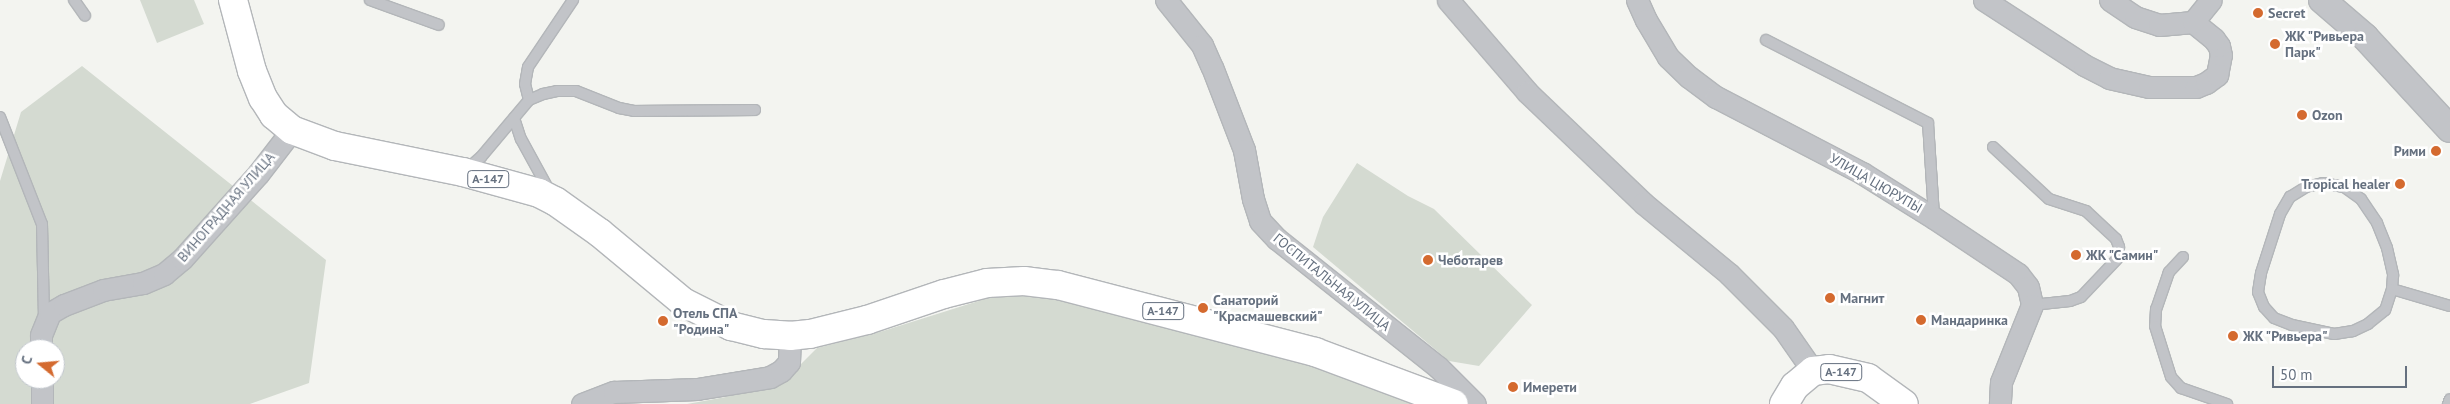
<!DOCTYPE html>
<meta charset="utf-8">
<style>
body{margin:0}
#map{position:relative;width:2450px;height:404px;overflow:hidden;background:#f3f4f0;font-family:"PT Sans",sans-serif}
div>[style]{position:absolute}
.green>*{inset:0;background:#d4dad1}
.roads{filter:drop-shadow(1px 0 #b3b6b9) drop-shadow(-1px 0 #b3b6b9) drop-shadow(0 1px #b3b6b9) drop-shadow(0 -1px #b3b6b9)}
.service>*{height:10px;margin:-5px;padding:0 5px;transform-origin:5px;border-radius:5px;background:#c2c4c8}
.minor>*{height:21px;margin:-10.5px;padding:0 10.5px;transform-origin:10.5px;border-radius:10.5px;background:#c2c4c8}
.tertiary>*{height:26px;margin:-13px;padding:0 13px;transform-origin:13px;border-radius:13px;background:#c2c4c8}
.primary>*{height:28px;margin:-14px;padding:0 14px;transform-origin:14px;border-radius:14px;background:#fff}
.dots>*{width:14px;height:14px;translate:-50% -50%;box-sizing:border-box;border:2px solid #fff;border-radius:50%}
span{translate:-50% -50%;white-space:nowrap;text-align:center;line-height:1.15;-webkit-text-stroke:5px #fff;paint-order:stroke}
.shield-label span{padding:1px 4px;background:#fff;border:1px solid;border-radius:4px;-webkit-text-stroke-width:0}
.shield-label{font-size:12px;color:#65707f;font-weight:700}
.poi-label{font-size:14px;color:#65707f;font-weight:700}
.left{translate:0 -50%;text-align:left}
.right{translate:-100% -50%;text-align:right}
.street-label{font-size:14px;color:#65707f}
.north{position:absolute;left:15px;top:339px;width:50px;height:50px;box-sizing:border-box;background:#fff;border:1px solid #c1c6cc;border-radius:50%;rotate:287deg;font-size:14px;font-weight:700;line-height:20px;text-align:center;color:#65707f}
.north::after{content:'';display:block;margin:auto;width:18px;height:22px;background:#d46a2f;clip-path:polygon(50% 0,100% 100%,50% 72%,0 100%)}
.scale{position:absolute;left:2272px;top:366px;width:135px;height:22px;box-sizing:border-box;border:2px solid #65707f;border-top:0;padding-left:6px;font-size:15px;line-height:18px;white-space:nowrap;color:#65707f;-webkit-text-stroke:4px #fff;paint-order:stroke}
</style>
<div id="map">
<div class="green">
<i style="clip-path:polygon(140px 0,194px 0,204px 24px,157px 43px)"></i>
<i style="clip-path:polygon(evenodd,82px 66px,326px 260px,309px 383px,250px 404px,0 404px,0 181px,21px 112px,82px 66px,25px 349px,55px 349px,55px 379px,25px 379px,25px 349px)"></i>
<i style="clip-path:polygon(1357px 163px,1408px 196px,1434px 209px,1532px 305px,1479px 366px,1449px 361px,1313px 247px,1323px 217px)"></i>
<i style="clip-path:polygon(1022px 296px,1055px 299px,1311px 366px,1415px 404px,687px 404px,726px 397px,794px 371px,817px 348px,883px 331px,988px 298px)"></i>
</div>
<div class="roads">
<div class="service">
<i style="left:74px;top:0;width:19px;rotate:55deg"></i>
<i style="left:370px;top:0;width:73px;rotate:19.9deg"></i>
<i style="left:1766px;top:40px;width:182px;rotate:27.1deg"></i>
<i style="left:1928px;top:123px;width:94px;rotate:86.3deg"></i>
<i style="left:529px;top:100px;width:16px;rotate:-104deg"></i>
<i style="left:525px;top:84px;width:17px;rotate:-80deg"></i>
<i style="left:528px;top:67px;width:81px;rotate:-56.1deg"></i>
<i style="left:0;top:117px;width:115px;rotate:68.6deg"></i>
<i style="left:42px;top:224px;width:94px;rotate:88.8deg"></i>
<i style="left:514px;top:118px;width:22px;rotate:72deg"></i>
<i style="left:521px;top:139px;width:60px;rotate:61.3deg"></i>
<i style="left:1993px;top:147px;width:76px;rotate:42.9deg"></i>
<i style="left:2049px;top:199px;width:39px;rotate:18deg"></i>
<i style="left:2086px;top:211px;width:41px;rotate:43deg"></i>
<i style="left:2116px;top:239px;width:9px;rotate:69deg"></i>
<i style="left:2119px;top:247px;width:10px;rotate:90deg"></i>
<i style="left:2119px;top:257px;width:55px;rotate:133.5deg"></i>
<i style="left:2081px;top:297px;width:12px;rotate:160deg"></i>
<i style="left:2070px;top:301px;width:38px;rotate:174deg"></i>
<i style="left:466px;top:170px;width:20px;rotate:-41deg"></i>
<i style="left:481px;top:157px;width:75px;rotate:-49.9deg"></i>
<i style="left:529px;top:100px;width:15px;rotate:-23deg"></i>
<i style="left:543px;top:94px;width:14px;rotate:-12deg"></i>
<i style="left:557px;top:91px;width:19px"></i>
<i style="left:576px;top:91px;width:46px;rotate:21.6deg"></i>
<i style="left:619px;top:108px;width:15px;rotate:11deg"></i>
<i style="left:634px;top:111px;width:121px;rotate:-0.5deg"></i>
<i style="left:2323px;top:183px;width:21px;rotate:11deg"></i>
<i style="left:2344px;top:187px;width:21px;rotate:35deg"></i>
<i style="left:2361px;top:199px;width:29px;rotate:56deg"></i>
<i style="left:2377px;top:223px;width:27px;rotate:68deg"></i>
<i style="left:2387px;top:248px;width:28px;rotate:77deg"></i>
<i style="left:2393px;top:275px;width:14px;rotate:94deg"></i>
<i style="left:2392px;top:289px;width:22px;rotate:108deg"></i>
<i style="left:2385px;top:310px;width:22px;rotate:141deg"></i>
<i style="left:2368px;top:324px;width:17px;rotate:155deg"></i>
<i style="left:2353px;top:331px;width:19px;rotate:171deg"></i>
<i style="left:2334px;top:334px;width:43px;rotate:-167.9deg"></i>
<i style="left:2292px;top:325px;width:19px;rotate:-159deg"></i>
<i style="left:2274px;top:318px;width:15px;rotate:-132deg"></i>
<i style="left:2264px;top:307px;width:16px;rotate:-112deg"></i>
<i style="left:2258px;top:292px;width:19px;rotate:-81deg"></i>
<i style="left:2261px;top:273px;width:62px;rotate:-72.1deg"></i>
<i style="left:2280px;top:214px;width:20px;rotate:-60deg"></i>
<i style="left:2290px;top:197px;width:19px;rotate:-32deg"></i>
<i style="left:2306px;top:187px;width:17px;rotate:-13deg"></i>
<i style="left:2183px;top:257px;width:21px;rotate:133deg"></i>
<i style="left:2169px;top:272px;width:39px;rotate:109deg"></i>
<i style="left:2156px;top:309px;width:17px;rotate:93deg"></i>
<i style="left:2155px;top:326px;width:53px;rotate:72.6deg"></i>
<i style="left:2171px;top:377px;width:15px;rotate:48deg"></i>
<i style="left:2181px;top:388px;width:49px;rotate:19.2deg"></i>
<i style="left:2392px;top:289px;width:60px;rotate:16.3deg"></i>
<i style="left:2448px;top:404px;width:5px;rotate:-68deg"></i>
</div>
<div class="minor">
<i style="left:1166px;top:0;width:58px;rotate:51.3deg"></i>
<i style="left:1202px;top:45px;width:24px;rotate:66deg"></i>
<i style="left:1212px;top:67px;width:89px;rotate:68.9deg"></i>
<i style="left:1244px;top:150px;width:50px;rotate:79.6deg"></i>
<i style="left:1253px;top:199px;width:23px;rotate:72deg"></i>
<i style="left:1260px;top:221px;width:25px;rotate:47deg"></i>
<i style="left:1277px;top:239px;width:206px;rotate:38.5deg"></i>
<i style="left:1438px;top:367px;width:52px;rotate:45deg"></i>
<i style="left:1448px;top:0;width:121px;rotate:49.3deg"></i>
<i style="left:1527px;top:92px;width:161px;rotate:43.7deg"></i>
<i style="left:1643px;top:203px;width:112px;rotate:39.5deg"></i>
<i style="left:1729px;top:274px;width:76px;rotate:45deg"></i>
<i style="left:1783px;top:328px;width:52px;rotate:55.1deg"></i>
<i style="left:1637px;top:0;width:22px;rotate:66deg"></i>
<i style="left:1646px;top:20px;width:43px;rotate:59.3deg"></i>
<i style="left:1668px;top:57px;width:29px;rotate:44deg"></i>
<i style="left:1689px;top:77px;width:34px;rotate:37deg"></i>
<i style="left:1716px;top:97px;width:165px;rotate:27.5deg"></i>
<i style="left:1862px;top:173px;width:85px;rotate:32deg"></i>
<i style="left:1934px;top:218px;width:101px;rotate:33.7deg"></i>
<i style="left:2018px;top:274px;width:16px;rotate:52deg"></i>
<i style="left:2028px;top:287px;width:18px;rotate:77deg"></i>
<i style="left:2032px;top:305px;width:83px;rotate:111.9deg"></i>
<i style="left:2001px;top:382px;width:22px;rotate:93deg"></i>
<i style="left:1984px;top:0;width:119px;rotate:33deg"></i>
<i style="left:2084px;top:65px;width:28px;rotate:27deg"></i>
<i style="left:2109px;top:78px;width:41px;rotate:12.7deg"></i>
<i style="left:2149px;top:87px;width:47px"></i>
<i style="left:2196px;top:87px;width:11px;rotate:-22deg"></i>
<i style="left:2206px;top:83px;width:14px;rotate:-36deg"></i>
<i style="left:2217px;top:75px;width:20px;rotate:-79deg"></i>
<i style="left:2221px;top:55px;width:9px;rotate:-103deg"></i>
<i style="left:2219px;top:46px;width:9px;rotate:-126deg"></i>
<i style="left:2214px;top:39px;width:27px;rotate:-141deg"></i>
<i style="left:2110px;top:0;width:30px;rotate:34deg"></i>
<i style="left:2135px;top:17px;width:25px;rotate:18deg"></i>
<i style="left:2159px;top:25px;width:34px;rotate:-5deg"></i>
<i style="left:2193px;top:22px;width:28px;rotate:-51deg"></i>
<i style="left:41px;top:349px;width:14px;rotate:-90deg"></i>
<i style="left:41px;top:335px;width:24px;rotate:-68deg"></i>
<i style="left:50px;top:313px;width:16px;rotate:-30deg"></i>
<i style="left:64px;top:305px;width:42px;rotate:-21deg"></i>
<i style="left:103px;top:290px;width:41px;rotate:-9.9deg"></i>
<i style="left:143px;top:283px;width:23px;rotate:-23deg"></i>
<i style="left:164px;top:274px;width:23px;rotate:-40deg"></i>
<i style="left:182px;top:259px;width:114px;rotate:-48.2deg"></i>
<i style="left:258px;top:174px;width:56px;rotate:-52.3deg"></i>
<i style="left:42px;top:404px;width:25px;rotate:-90deg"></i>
<i style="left:582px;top:404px;width:34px;rotate:-21deg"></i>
<i style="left:614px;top:392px;width:83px;rotate:-2.1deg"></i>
<i style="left:697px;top:389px;width:74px;rotate:-9.3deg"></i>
<i style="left:770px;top:377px;width:13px;rotate:-29deg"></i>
<i style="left:781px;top:371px;width:12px;rotate:-48deg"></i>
<i style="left:789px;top:362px;width:26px;rotate:-88deg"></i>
</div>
<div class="tertiary">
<i style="left:2322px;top:0;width:57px;rotate:40.7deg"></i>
<i style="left:2365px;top:37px;width:125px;rotate:47.3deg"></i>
</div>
<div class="primary">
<i style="left:233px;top:0;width:73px;rotate:75deg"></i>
<i style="left:252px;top:71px;width:29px;rotate:68deg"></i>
<i style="left:263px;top:98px;width:20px;rotate:57deg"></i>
<i style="left:274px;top:115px;width:23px;rotate:40deg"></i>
<i style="left:292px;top:130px;width:46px;rotate:20.4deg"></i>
<i style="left:335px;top:146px;width:131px;rotate:11.5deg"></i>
<i style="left:463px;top:172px;width:79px;rotate:15.4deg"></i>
<i style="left:539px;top:193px;width:18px;rotate:27deg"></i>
<i style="left:555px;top:201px;width:55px;rotate:35.4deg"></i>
<i style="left:600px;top:233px;width:108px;rotate:39.7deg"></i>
<i style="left:683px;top:302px;width:54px;rotate:26.6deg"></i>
<i style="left:731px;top:326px;width:34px;rotate:14deg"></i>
<i style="left:764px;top:334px;width:26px;rotate:4deg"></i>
<i style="left:790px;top:336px;width:20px;rotate:-6deg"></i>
<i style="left:810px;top:334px;width:59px;rotate:-13.8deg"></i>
<i style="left:867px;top:320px;width:81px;rotate:-18.7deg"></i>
<i style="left:944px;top:294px;width:44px;rotate:-14.3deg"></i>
<i style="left:987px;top:283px;width:37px;rotate:-3deg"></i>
<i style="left:1024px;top:281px;width:34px;rotate:7deg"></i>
<i style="left:1058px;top:285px;width:266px;rotate:14.6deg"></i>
<i style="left:1315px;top:352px;width:148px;rotate:20.5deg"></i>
<i style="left:1784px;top:404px;width:21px;rotate:-59deg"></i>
<i style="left:1795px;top:386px;width:23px;rotate:-40deg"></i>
<i style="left:1813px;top:371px;width:16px;rotate:-7deg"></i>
<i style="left:1829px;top:369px;width:40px;rotate:13deg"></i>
<i style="left:1868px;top:378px;width:44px;rotate:35.8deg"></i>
</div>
</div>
<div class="dots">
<i style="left:2258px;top:13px;background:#d46a2f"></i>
<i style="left:2275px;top:44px;background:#d46a2f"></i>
<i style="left:2302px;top:115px;background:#d46a2f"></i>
<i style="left:2436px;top:151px;background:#d46a2f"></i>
<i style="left:2400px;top:184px;background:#d46a2f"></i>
<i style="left:2076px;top:255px;background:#d46a2f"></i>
<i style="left:1428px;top:260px;background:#d46a2f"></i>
<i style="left:1830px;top:298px;background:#d46a2f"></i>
<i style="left:1203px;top:308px;background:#d46a2f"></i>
<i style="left:1921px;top:320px;background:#d46a2f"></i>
<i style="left:663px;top:321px;background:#d46a2f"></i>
<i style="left:2233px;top:336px;background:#d46a2f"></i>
<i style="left:1513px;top:387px;background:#d46a2f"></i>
</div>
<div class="shield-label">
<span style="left:488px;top:179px">А-147</span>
<span style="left:1163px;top:311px">А-147</span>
<span style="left:1841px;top:372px">А-147</span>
</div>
<div class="poi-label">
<span class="left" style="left:2268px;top:13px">Secret</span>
<span class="left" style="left:2285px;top:44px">ЖК "Ривьера<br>Парк"</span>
<span class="left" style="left:2312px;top:115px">Ozon</span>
<span class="right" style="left:2426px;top:151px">Рими</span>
<span class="right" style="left:2390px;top:184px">Tropical healer</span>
<span class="left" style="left:2086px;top:255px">ЖК "Самин"</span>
<span class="left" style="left:1438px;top:260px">Чеботарев</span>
<span class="left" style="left:1840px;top:298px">Магнит</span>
<span class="left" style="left:1213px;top:308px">Санаторий<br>"Красмашевский"</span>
<span class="left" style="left:673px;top:321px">Отель СПА<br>"Родина"</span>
<span class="left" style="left:1931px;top:320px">Мандаринка</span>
<span class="left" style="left:2243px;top:336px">ЖК "Ривьера"</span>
<span class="left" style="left:1523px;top:387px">Имерети</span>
</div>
<div class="street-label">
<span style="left:1876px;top:183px;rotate:30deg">УЛИЦА ЦЮРУПЫ</span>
<span style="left:226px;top:207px;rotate:-49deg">ВИНОГРАДНАЯ УЛИЦА</span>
<span style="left:1332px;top:282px;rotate:39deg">ГОСПИТАЛЬНАЯ УЛИЦА</span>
</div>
<div class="north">С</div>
<div class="scale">50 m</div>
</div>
